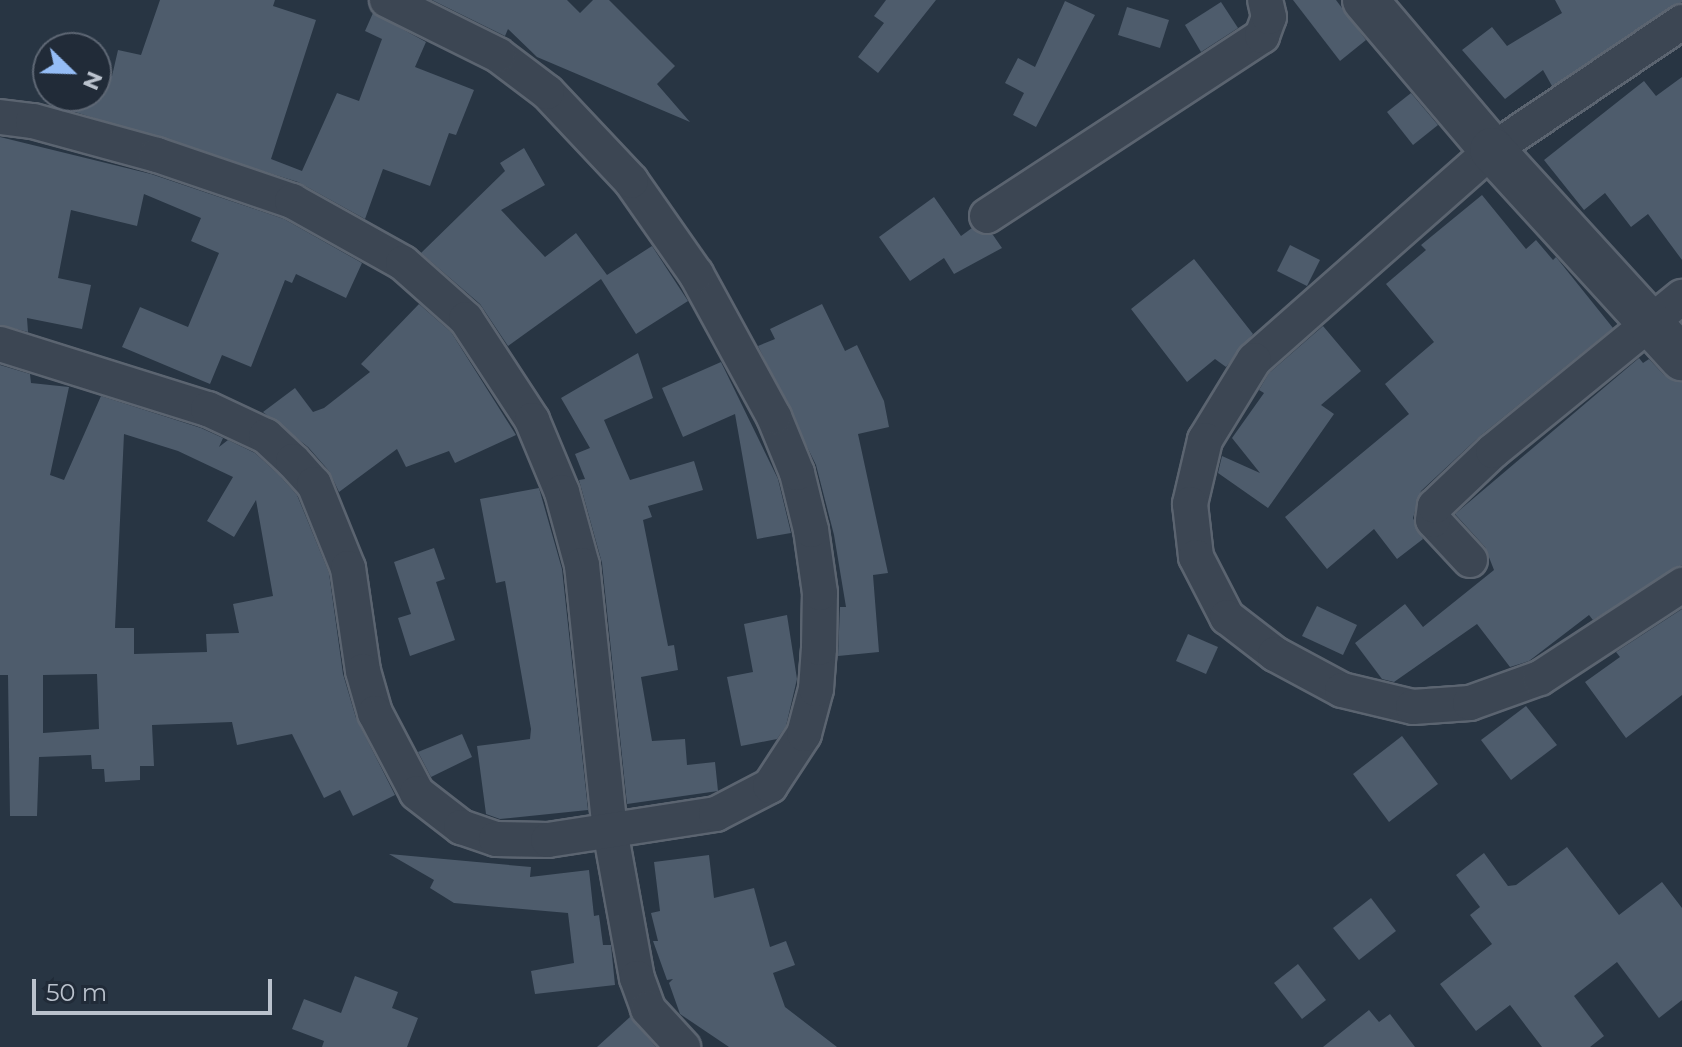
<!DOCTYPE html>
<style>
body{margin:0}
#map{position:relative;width:1682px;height:1047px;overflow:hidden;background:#283543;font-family:Montserrat,sans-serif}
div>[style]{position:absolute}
.building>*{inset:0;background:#4e5c6c}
.roads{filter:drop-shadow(2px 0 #5b6470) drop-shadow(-2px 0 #5b6470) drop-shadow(0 2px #5b6470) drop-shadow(0 -2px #5b6470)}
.minor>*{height:34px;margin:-17px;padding:0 17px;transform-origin:17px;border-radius:17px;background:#3c4653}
.tertiary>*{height:44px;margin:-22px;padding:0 22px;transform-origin:22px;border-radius:22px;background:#3c4653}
span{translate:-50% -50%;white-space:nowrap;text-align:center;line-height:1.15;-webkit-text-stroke:6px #212b38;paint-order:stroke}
.north{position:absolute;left:32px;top:32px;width:80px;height:80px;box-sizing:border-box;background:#212b38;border:2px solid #5e6774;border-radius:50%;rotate:113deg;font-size:22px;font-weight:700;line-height:32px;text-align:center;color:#bac2cd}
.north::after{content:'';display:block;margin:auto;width:28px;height:36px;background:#95bdf6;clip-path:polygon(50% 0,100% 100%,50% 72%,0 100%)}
.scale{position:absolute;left:32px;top:979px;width:240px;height:36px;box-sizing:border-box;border:4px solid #bac2cd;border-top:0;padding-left:10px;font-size:24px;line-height:28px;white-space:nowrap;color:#bac2cd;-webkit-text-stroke:6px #212b38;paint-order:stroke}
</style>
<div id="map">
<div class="building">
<i style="clip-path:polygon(160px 0,275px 0,273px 6px,316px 20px,271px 159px,302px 171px,337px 93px,359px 101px,382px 39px,365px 31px,373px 13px,426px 42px,415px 67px,474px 90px,456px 135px,449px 133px,430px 186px,383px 169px,365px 219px,298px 182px,59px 107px,63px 96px,96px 96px,96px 71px,112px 76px,118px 50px,141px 55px)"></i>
<i style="clip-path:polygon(432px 0,567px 0,580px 13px,593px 0,609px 0,675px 66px,657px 84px,690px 122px,537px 57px,508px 29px,505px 36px)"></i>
<i style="clip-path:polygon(886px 0,936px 0,878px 73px,858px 57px,884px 23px,874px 16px)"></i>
<i style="clip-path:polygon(1293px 0,1336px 0,1366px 40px,1340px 61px)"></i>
<i style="clip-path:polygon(1555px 0,1682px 0,1682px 2px,1552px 86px,1543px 70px,1505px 99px,1462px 50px,1492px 27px,1507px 46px,1562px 13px)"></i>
<i style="clip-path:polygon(1065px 1px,1095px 15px,1036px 127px,1013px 115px,1024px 93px,1005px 83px,1018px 58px,1035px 67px)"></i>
<i style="clip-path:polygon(1221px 2px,1238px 28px,1201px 52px,1185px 25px)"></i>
<i style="clip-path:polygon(1127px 7px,1169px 20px,1160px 48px,1118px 35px)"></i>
<i style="clip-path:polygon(1682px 77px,1682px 260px,1648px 214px,1631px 227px,1605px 193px,1584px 210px,1544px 160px,1644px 81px,1656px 96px)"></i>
<i style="clip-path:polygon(1411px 93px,1438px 125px,1413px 145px,1387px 112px)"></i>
<i style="clip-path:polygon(0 137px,151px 174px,284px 219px,362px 263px,346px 298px,296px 274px,292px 283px,285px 280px,251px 367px,222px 355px,210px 384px,122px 347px,140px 307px,188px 327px,219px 253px,191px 241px,201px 218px,144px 194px,137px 226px,71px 210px,58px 278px,91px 285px,82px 329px,27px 318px,28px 332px,0 325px)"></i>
<i style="clip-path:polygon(524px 148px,545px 185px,501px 210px,545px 257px,576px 233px,607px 275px,652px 246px,688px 301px,636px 334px,601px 279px,508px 346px,480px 304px,421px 253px,505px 171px,500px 163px)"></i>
<i style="clip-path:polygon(1482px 195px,1526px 249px,1536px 240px,1553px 260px,1556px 257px,1613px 328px,1480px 436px,1421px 491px,1413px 518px,1423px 539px,1397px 559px,1374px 529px,1327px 569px,1285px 517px,1409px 414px,1385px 384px,1434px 342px,1386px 284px,1426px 250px,1421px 245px)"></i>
<i style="clip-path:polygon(934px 197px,961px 236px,972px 228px,993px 235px,1002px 248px,954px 274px,944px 258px,910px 281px,879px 237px)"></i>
<i style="clip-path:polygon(1290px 245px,1320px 260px,1307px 286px,1277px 271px)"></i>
<i style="clip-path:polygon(1194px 259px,1253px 334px,1226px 367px,1215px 359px,1187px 382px,1131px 309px)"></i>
<i style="clip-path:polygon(419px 304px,451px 332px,516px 435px,455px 463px,449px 451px,406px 467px,397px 449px,339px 492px,329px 471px,308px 447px,263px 412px,295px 388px,313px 412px,324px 408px,370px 372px,361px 364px)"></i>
<i style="clip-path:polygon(822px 304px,845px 351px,857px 345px,884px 401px,889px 427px,858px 434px,888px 573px,873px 575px,879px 652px,838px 656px,840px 607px,846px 607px,834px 535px,816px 465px,758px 346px,775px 339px,770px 329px)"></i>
<i style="clip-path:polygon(1323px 326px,1361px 371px,1321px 405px,1334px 414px,1268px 508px,1218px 473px,1222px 456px,1260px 473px,1232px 438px,1264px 393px,1259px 390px,1269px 373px)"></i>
<i style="clip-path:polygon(638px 353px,653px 398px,604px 420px,630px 480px,694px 461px,703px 490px,648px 506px,652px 517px,643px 520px,668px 646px,674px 645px,678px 670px,641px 677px,652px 741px,685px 739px,687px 765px,715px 762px,718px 791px,627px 804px,602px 563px,579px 480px,585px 479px,575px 454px,590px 448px,561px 398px)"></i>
<i style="clip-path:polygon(1639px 358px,1643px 363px,1649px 359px,1664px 375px,1682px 382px,1682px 565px,1593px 620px,1589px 615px,1529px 661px,1510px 667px,1477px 624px,1394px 682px,1382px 679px,1355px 643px,1405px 604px,1423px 627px,1494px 570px,1485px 547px,1455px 514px)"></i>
<i style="clip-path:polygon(721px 362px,778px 479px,791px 533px,757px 539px,735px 414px,683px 437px,662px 388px)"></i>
<i style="clip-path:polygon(evenodd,0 365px,30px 374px,31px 383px,69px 387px,50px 475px,64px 480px,101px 396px,201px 428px,223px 438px,219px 447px,228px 440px,255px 453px,279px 475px,297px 495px,329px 573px,343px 674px,356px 718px,395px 795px,353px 816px,340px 790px,324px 798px,292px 734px,237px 745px,232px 722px,152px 725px,154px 766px,140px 766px,140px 780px,105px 782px,104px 769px,92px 769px,91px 755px,39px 757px,37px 816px,10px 816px,8px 675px,0 675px,0 365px,124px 434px,178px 451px,233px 477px,207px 521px,234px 537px,256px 500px,273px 596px,233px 604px,239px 633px,206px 634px,207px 652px,134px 654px,134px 628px,115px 628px,124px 434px,0 365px,97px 674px,99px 729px,43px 733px,43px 675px,97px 674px)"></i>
<i style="clip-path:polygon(539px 488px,562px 569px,588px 810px,500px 819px,486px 814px,477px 746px,530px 739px,531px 729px,505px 581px,496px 583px,480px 499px)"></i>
<i style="clip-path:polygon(434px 548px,445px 579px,436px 582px,455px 640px,410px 656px,398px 618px,411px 614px,394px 562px)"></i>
<i style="clip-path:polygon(1317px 606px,1357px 625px,1343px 655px,1302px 636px)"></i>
<i style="clip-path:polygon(1682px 609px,1682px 695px,1626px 738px,1585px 682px,1620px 657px,1616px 652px)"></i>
<i style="clip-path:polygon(787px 615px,797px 679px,786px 726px,777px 739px,741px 746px,727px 677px,753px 672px,744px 624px)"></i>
<i style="clip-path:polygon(1188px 634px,1218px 647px,1206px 674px,1176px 661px)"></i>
<i style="clip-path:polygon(1526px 706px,1557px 745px,1511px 780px,1481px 740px)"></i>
<i style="clip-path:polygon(462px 734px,472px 757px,431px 777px,418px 752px)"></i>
<i style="clip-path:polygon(1402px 736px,1438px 784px,1389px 822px,1353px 774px)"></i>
<i style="clip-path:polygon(1567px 847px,1619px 915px,1662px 882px,1682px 908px,1682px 1000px,1659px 1018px,1617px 962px,1574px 996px,1604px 1036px,1590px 1047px,1542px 1047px,1510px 1005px,1476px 1031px,1440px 984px,1492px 944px,1470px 915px,1480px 907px,1456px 875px,1484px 853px,1508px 886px,1516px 885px)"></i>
<i style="clip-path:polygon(389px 854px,531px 867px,530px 877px,589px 870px,594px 916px,599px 915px,603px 945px,611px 945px,615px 985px,535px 994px,531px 971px,574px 963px,568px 913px,454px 903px,430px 888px,434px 880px)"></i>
<i style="clip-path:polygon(709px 855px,714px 898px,754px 888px,770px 947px,786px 941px,795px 965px,773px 973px,785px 1007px,837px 1047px,729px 1047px,680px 1014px,669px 983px,673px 979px,667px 980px,653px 941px,658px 941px,651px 913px,660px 911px,654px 862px)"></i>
<i style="clip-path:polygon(1371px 898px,1396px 931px,1359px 960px,1333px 928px)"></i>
<i style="clip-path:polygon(1298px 964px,1326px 1000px,1302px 1019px,1274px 983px)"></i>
<i style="clip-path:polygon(355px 976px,398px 992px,392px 1008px,418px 1018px,407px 1047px,322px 1047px,324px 1041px,292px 1029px,304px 999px,341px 1013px)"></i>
<i style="clip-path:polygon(1369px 1010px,1379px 1022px,1390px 1014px,1415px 1047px,1323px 1047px)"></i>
<i style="clip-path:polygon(630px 1017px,656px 1047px,597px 1047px)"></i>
</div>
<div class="roads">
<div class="minor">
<i style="left:1682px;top:22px;width:229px;rotate:146deg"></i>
<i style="left:1492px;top:150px;width:317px;rotate:138.6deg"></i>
<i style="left:1254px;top:360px;width:94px;rotate:121.5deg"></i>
<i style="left:1205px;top:440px;width:66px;rotate:103.2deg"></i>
<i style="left:1190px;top:504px;width:53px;rotate:83.5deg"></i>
<i style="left:1196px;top:557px;width:68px;rotate:62.7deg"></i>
<i style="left:1227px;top:617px;width:61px;rotate:37.6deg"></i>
<i style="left:1275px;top:654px;width:76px;rotate:28.2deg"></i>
<i style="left:1342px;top:690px;width:73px;rotate:13.5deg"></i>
<i style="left:1413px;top:707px;width:57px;rotate:-4deg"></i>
<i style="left:1470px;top:703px;width:74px;rotate:-19.7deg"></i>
<i style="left:1540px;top:678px;width:170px;rotate:-33.2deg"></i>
<i style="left:0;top:117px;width:33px;rotate:7deg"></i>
<i style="left:33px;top:121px;width:129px;rotate:15.3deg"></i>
<i style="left:157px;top:155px;width:143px;rotate:18.8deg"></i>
<i style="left:292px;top:201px;width:127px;rotate:29.2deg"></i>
<i style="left:403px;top:263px;width:84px;rotate:41.6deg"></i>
<i style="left:466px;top:319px;width:121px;rotate:56.8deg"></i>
<i style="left:532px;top:420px;width:78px;rotate:67.4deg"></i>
<i style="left:562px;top:492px;width:76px;rotate:74.7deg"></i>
<i style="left:582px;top:565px;width:266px;rotate:84deg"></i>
<i style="left:610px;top:830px;width:150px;rotate:79.7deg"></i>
<i style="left:637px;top:978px;width:33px;rotate:70deg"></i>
<i style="left:648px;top:1009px;width:52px;rotate:47.4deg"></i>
<i style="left:987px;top:216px;width:329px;rotate:-33.2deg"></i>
<i style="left:1262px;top:36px;width:20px;rotate:-70deg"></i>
<i style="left:1269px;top:17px;width:17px;rotate:-103deg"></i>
<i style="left:0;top:344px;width:218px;rotate:17.4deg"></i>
<i style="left:208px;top:409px;width:64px;rotate:25deg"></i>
<i style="left:266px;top:436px;width:37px;rotate:43deg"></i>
<i style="left:293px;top:461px;width:31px;rotate:48deg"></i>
<i style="left:314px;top:484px;width:91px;rotate:68deg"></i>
<i style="left:348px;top:568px;width:104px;rotate:81.7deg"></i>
<i style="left:363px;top:671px;width:44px;rotate:74.1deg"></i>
<i style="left:375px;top:713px;width:90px;rotate:62.3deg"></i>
<i style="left:417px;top:793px;width:56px;rotate:37.7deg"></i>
<i style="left:461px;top:827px;width:37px;rotate:19deg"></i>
<i style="left:496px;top:839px;width:52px;rotate:1.1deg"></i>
<i style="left:548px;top:840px;width:170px;rotate:-8.8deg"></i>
<i style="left:716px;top:814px;width:61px;rotate:-27.4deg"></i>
<i style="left:770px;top:786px;width:62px;rotate:-56.8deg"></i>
<i style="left:804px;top:734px;width:47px;rotate:-75.1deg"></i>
<i style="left:816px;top:689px;width:41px;rotate:-85.8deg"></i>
<i style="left:819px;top:648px;width:55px;rotate:-89deg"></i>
<i style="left:820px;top:593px;width:64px;rotate:-98.1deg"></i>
<i style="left:811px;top:530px;width:59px;rotate:-103.8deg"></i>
<i style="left:797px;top:473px;width:61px;rotate:-112.3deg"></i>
<i style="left:774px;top:417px;width:163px;rotate:-118.6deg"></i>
<i style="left:696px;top:274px;width:113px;rotate:-125deg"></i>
<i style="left:631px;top:181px;width:122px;rotate:-133.3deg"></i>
<i style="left:547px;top:92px;width:61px;rotate:-142.9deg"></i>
<i style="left:498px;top:55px;width:124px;rotate:-153.6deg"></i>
<i style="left:1470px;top:560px;width:54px;rotate:-132.8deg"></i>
<i style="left:1433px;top:520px;width:14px;rotate:-82deg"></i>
<i style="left:1435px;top:506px;width:80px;rotate:-43.5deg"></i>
<i style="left:1493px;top:451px;width:244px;rotate:-39.2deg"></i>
</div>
<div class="tertiary">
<i style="left:1365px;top:0;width:197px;rotate:49.7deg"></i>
<i style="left:1492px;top:150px;width:282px;rotate:47.6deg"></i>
</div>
</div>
<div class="north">N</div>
<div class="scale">50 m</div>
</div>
